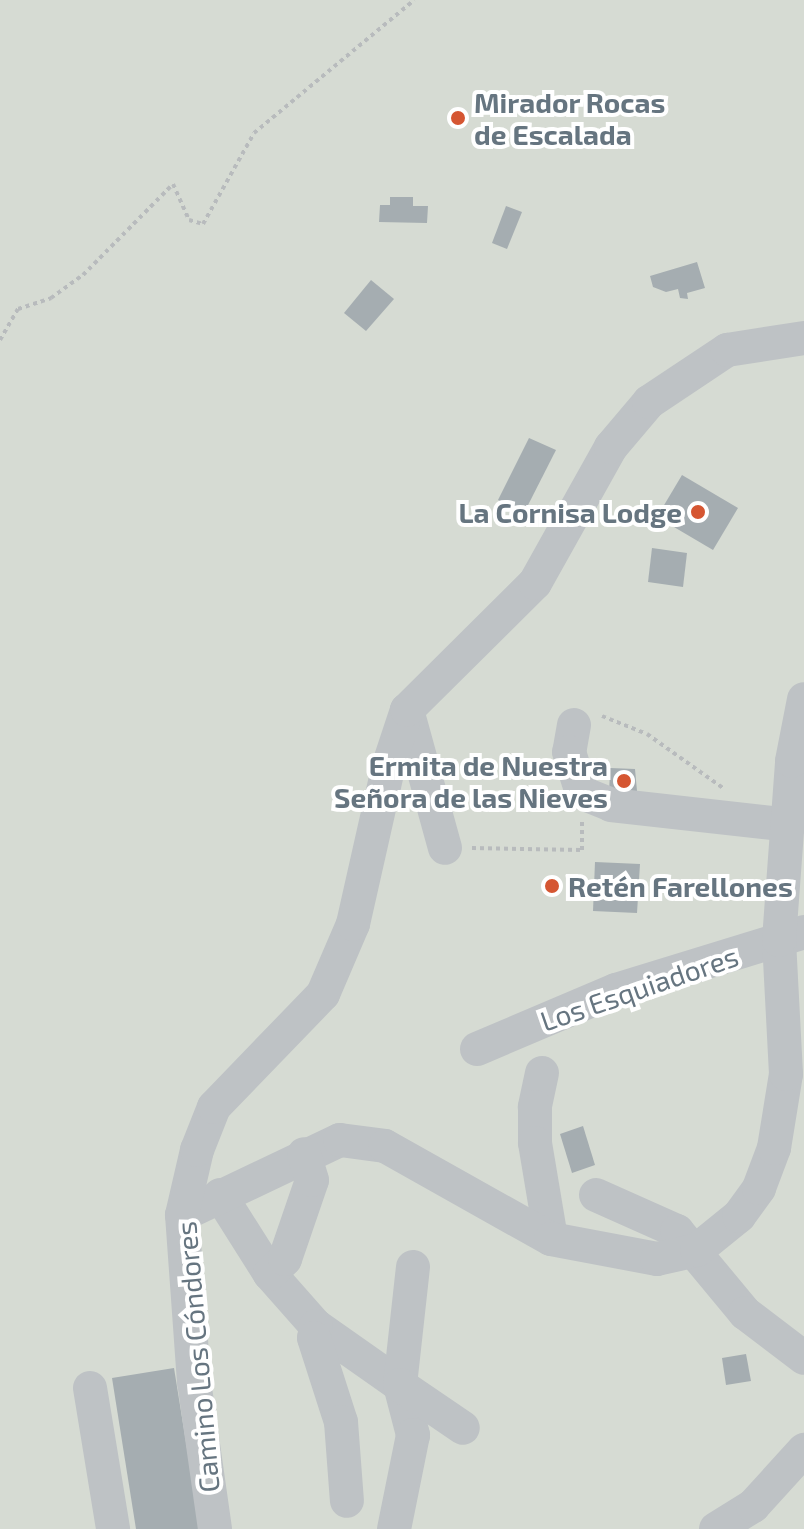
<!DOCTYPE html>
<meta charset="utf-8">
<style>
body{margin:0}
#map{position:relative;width:804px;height:1529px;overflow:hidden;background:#f5f5f1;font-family:"Exo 2",sans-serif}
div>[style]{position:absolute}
.green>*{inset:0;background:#d6dbd3}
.building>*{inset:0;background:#a5adb1}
.path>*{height:4px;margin-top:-2px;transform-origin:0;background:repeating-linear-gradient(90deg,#b8bbbd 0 4px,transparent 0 8px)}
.minor>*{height:34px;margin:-17px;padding:0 17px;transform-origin:17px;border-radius:17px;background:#bec2c5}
.dots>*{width:22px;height:22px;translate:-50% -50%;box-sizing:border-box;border:4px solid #fff;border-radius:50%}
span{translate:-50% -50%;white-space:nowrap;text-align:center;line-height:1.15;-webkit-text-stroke:8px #fff;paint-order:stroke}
.poi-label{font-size:28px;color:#667580;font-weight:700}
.left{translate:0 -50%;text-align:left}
.right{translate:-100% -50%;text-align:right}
.street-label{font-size:28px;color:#667580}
</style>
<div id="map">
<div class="green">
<i style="clip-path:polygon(0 0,804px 0,804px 1529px,0 1529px)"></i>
</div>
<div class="building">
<i style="clip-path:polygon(390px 197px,413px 197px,413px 206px,428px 206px,427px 223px,379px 222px,380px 205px,390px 205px)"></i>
<i style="clip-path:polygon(506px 206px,522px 212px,507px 249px,492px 243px)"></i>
<i style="clip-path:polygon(697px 262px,705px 288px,687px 293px,688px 299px,680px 298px,678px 289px,666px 292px,653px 287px,650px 276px)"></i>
<i style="clip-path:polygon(371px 280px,394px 299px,366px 331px,344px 313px)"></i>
<i style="clip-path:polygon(529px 438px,556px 450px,524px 513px,498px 500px)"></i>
<i style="clip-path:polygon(682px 475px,738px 508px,713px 550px,657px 517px)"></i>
<i style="clip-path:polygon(652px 548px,687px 553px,683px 587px,648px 582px)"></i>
<i style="clip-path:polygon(610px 768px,635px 769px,637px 791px,609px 798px)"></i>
<i style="clip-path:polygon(595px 862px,640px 864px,637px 913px,593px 911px)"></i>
<i style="clip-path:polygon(583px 1126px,595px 1165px,572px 1173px,560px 1134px)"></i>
<i style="clip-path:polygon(746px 1354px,751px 1381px,726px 1385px,722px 1358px)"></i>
<i style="clip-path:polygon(174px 1368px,200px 1529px,136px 1529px,112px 1378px)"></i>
</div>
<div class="path">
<i style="left:0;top:340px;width:36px;rotate:-60deg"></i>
<i style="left:18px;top:309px;width:35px;rotate:-18deg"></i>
<i style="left:51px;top:298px;width:39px;rotate:-36deg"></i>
<i style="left:83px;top:275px;width:128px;rotate:-45.3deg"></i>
<i style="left:173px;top:184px;width:39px;rotate:66deg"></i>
<i style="left:189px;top:220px;width:15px;rotate:16deg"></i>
<i style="left:203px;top:224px;width:104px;rotate:-60.7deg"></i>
<i style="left:254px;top:133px;width:208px;rotate:-39.7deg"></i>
<i style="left:602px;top:716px;width:48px;rotate:21.8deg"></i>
<i style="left:647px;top:734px;width:93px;rotate:35.4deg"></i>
<i style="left:472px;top:848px;width:110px;rotate:1deg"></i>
<i style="left:582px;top:850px;width:29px;rotate:-90deg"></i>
</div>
<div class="minor">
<i style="left:407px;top:710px;width:143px;rotate:74.6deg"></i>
<i style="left:574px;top:725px;width:27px;rotate:100deg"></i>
<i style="left:569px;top:752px;width:43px;rotate:72.4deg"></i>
<i style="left:582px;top:793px;width:31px;rotate:22deg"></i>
<i style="left:611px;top:805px;width:179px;rotate:6.4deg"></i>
<i style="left:477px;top:1049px;width:151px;rotate:-23deg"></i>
<i style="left:616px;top:990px;width:197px;rotate:-17.1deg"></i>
<i style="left:542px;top:1073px;width:35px;rotate:102deg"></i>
<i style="left:535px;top:1107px;width:36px;rotate:90deg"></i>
<i style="left:535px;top:1143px;width:97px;rotate:80.5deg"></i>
<i style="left:220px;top:1195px;width:93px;rotate:57.7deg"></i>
<i style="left:270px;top:1274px;width:69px;rotate:48.5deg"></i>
<i style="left:316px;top:1326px;width:103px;rotate:35.1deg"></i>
<i style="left:400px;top:1385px;width:52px;rotate:75.4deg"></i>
<i style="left:413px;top:1435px;width:96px;rotate:101.4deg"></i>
<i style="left:596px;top:1195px;width:89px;rotate:24deg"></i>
<i style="left:677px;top:1231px;width:107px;rotate:50.3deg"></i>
<i style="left:745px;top:1313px;width:74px;rotate:37.3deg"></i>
<i style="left:182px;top:1215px;width:175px;rotate:-25.4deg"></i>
<i style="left:340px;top:1140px;width:45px;rotate:7.6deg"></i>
<i style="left:385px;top:1146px;width:190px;rotate:29.3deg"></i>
<i style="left:551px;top:1239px;width:108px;rotate:10.7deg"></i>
<i style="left:657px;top:1259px;width:41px;rotate:-12.7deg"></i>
<i style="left:697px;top:1250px;width:54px;rotate:-39deg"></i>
<i style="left:739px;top:1216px;width:34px;rotate:-54deg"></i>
<i style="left:759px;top:1188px;width:43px;rotate:-69.4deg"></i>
<i style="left:774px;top:1148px;width:75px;rotate:-80.8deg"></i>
<i style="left:786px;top:1074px;width:134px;rotate:-93deg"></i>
<i style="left:779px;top:940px;width:179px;rotate:-85.8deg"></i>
<i style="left:792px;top:761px;width:63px;rotate:-79deg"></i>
<i style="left:413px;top:1267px;width:119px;rotate:96.3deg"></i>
<i style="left:400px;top:1385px;width:76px;rotate:34.3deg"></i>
<i style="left:270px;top:1274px;width:21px;rotate:-45deg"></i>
<i style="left:285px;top:1259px;width:83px;rotate:-71.1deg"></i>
<i style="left:312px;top:1180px;width:27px;rotate:-107deg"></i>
<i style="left:316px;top:1326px;width:12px;rotate:99deg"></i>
<i style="left:314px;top:1338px;width:88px;rotate:72.2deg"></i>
<i style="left:341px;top:1422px;width:79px;rotate:85.7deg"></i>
<i style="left:90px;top:1388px;width:143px;rotate:80.7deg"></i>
<i style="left:215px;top:1529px;width:148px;rotate:-98.1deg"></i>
<i style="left:194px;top:1382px;width:167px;rotate:-94.1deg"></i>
<i style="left:182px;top:1215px;width:67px;rotate:-77deg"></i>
<i style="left:197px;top:1150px;width:46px;rotate:-68.4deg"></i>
<i style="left:214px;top:1107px;width:157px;rotate:-46deg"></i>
<i style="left:323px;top:994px;width:76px;rotate:-66.8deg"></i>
<i style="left:353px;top:924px;width:164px;rotate:-77.3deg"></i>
<i style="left:389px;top:764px;width:57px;rotate:-71.6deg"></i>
<i style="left:407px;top:710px;width:180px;rotate:-44.8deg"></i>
<i style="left:535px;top:583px;width:156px;rotate:-60.8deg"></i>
<i style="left:611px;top:447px;width:59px;rotate:-49.8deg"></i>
<i style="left:649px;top:402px;width:94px;rotate:-33.7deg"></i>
<i style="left:727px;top:350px;width:78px;rotate:-8.9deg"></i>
<i style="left:716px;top:1529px;width:44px;rotate:-31.9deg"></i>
<i style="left:753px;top:1506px;width:76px;rotate:-47.7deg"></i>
</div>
<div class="dots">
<i style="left:458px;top:118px;background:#d55632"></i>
<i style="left:698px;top:512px;background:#d55632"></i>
<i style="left:624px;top:781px;background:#d55632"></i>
<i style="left:552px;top:886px;background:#d55632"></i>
</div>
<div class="poi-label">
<span class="left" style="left:474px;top:118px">Mirador Rocas<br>de Escalada</span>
<span class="right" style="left:682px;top:512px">La Cornisa Lodge</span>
<span class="right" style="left:608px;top:781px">Ermita de Nuestra<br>Señora de las Nieves</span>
<span class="left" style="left:568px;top:886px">Retén Farellones</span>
</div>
<div class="street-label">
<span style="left:639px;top:988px;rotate:-19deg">Los Esquiadores</span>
<span style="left:197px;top:1357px;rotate:-95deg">Camino Los Cóndores</span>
</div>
</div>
